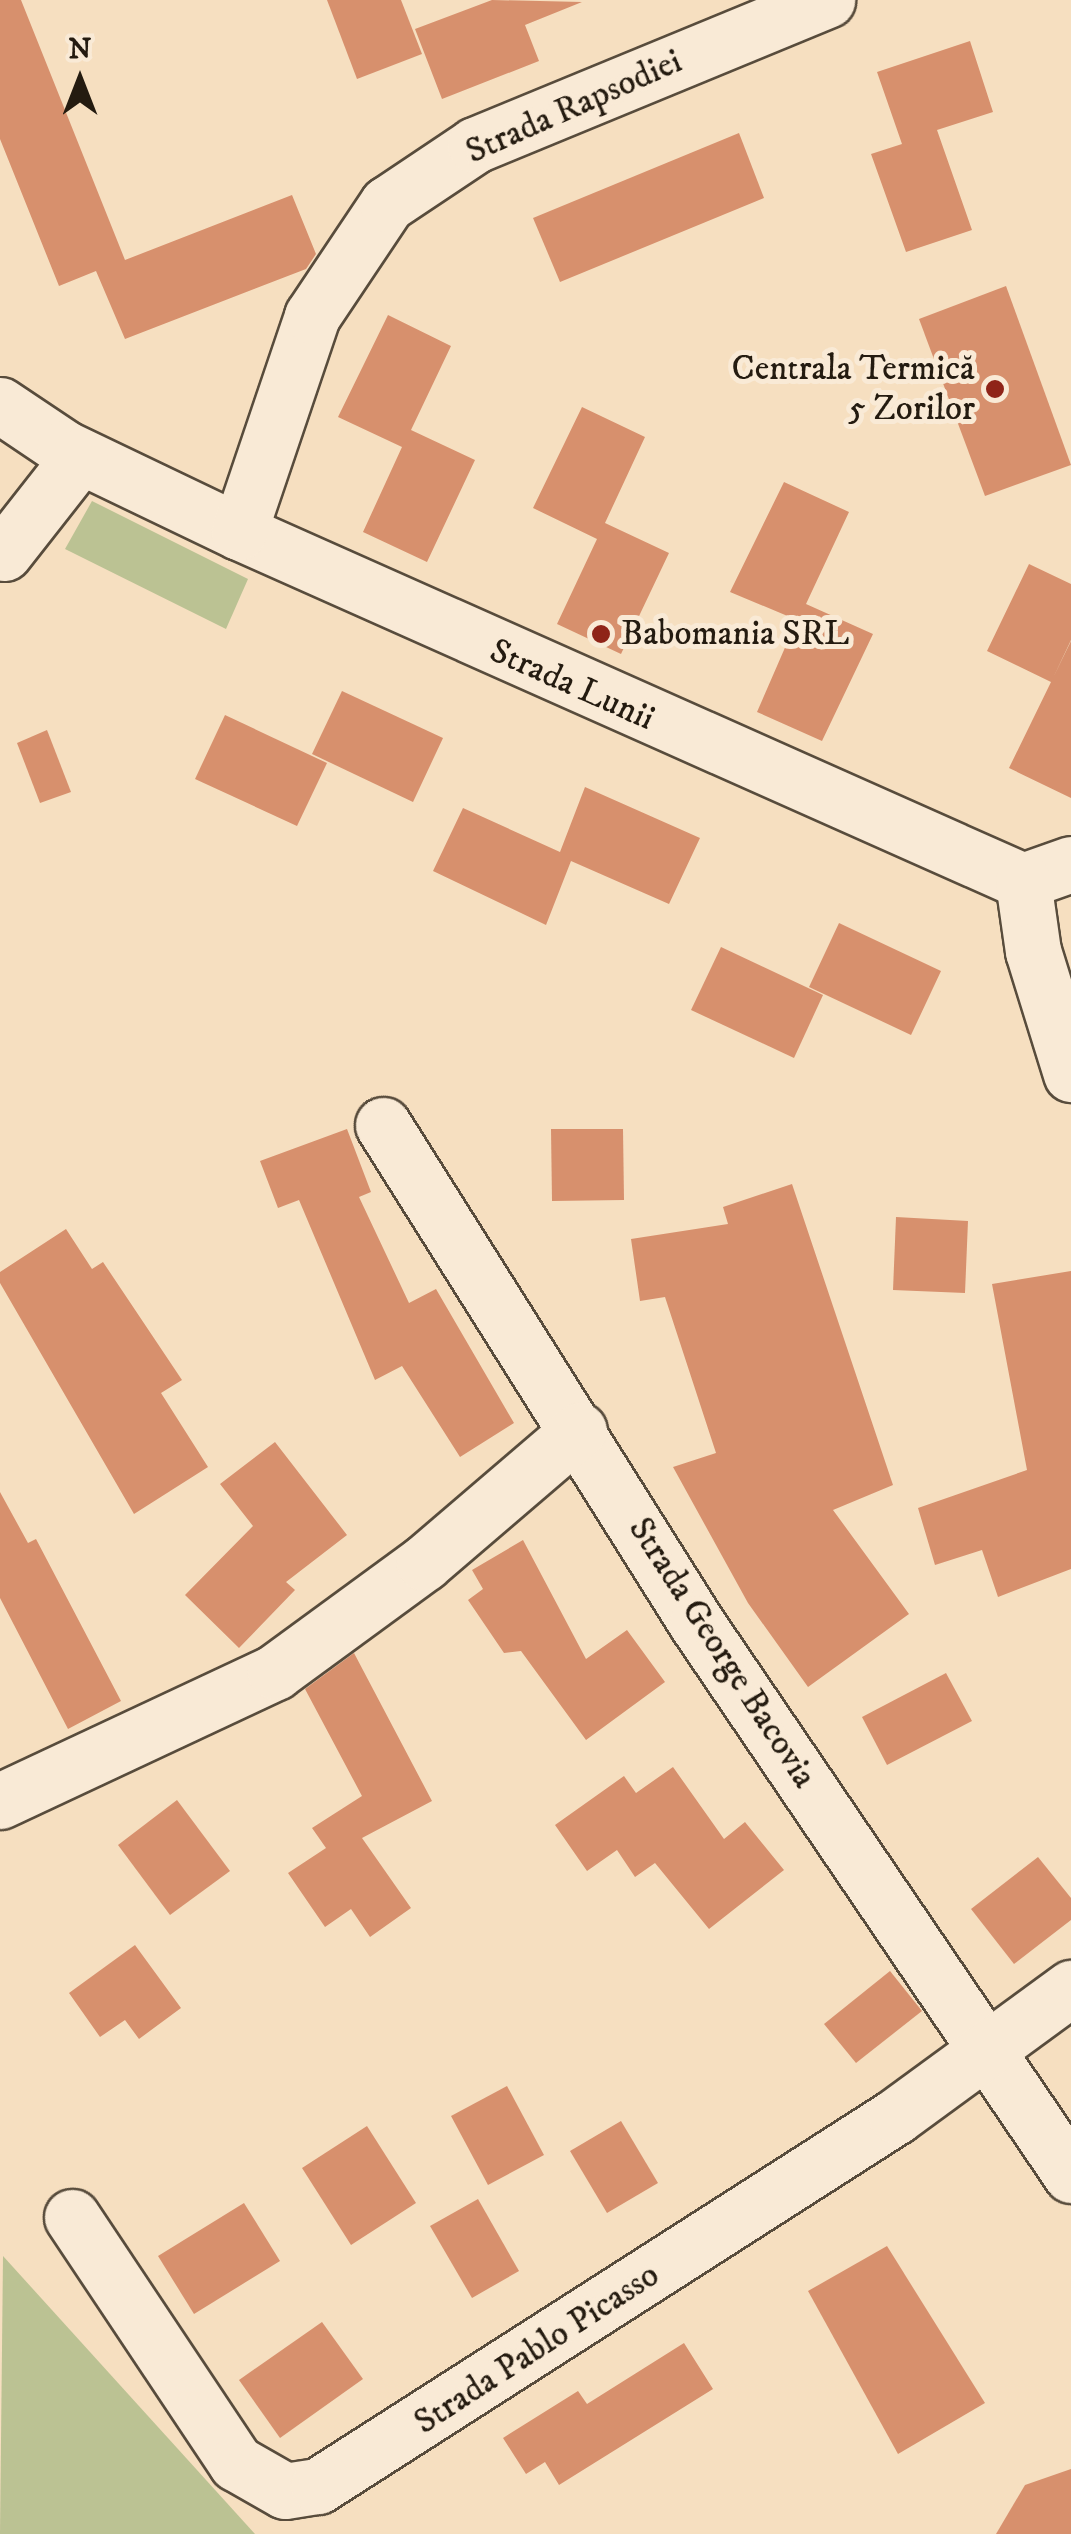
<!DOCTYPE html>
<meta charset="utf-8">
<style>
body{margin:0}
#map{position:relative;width:1071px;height:2534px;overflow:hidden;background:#f6dfc0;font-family:"IM FELL DW Pica",serif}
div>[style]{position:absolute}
.green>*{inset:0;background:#bbc293}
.building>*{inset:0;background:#d7906d}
.roads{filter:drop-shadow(2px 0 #584c3c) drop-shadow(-2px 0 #584c3c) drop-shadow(0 2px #584c3c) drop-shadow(0 -2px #584c3c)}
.minor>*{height:55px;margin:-27.5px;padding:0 27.5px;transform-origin:27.5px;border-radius:27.5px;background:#f9ead6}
.dots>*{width:28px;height:28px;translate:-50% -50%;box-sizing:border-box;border:5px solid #f9ead6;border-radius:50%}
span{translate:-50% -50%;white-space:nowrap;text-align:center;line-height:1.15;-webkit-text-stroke:10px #f9ead6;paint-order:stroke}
.street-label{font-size:35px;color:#241b10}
.poi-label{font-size:35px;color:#241b10}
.right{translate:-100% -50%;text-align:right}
.left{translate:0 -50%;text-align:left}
.north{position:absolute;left:30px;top:30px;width:100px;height:100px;-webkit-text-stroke:8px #f9ead6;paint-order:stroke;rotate:0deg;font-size:28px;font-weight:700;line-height:40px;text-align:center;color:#241b10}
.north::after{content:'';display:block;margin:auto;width:35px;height:45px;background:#241b10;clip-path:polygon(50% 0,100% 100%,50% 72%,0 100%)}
</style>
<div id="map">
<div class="green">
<i style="clip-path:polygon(92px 501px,248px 579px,226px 629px,65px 549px)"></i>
<i style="clip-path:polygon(3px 2256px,255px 2534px,0 2534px)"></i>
</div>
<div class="building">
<i style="clip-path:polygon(0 0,21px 0,125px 260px,292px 195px,316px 254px,306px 269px,125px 339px,96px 271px,59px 286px,0 139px)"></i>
<i style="clip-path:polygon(327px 0,401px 0,422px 54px,357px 79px)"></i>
<i style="clip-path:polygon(492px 0,582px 2px,525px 25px,539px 61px,442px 99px,415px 29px)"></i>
<i style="clip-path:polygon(970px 41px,993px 112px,937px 130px,972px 230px,906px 252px,871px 154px,902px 144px,877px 72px)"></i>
<i style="clip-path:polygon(739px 133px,764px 198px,560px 282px,533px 218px)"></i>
<i style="clip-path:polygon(1006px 286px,1071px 465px,985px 496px,919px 319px)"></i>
<i style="clip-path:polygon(388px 315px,451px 346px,411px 430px,475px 460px,427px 562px,363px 532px,402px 447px,338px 417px)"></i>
<i style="clip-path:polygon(582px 407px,645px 437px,605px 523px,669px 553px,621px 654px,557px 624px,597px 539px,533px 508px)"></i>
<i style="clip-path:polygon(784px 482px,849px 512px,806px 604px,873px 634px,822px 741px,757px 712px,797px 620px,730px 592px)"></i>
<i style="clip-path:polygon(1029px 564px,1071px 584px,1071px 640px,1053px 678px,1071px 641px,1071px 798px,1009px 768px,1051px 682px,987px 651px)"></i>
<i style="clip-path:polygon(342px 691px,443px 738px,413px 802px,312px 754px)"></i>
<i style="clip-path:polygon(225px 715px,327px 763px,297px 826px,195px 779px)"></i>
<i style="clip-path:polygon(47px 730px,71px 792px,40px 803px,17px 743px)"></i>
<i style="clip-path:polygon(585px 787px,700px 838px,669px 904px,571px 861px,546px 925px,433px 871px,463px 808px,560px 852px)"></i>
<i style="clip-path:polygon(839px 923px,941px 971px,911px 1035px,809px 987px)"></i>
<i style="clip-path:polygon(721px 947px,823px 995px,794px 1058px,691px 1010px)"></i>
<i style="clip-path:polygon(347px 1129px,371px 1192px,359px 1197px,409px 1303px,436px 1289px,514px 1423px,460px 1457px,402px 1366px,375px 1380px,299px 1200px,278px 1208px,260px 1161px)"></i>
<i style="clip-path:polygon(551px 1129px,623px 1129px,624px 1200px,552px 1201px)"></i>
<i style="clip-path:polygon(792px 1184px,893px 1485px,833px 1510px,909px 1614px,808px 1687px,748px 1603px,673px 1467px,716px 1453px,665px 1297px,640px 1301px,631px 1239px,728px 1224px,723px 1207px)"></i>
<i style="clip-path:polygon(896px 1217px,968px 1221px,965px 1293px,893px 1290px)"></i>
<i style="clip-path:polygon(66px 1229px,92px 1269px,103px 1262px,182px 1380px,161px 1393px,208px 1467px,134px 1514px,0 1283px,0 1272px)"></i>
<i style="clip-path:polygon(1071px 1271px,1071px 1569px,998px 1597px,982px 1550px,935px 1565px,918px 1508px,1027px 1470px,992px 1284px)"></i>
<i style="clip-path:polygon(275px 1442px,347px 1535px,286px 1582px,295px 1590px,239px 1648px,185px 1595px,253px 1526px,220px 1484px)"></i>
<i style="clip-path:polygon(0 1492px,28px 1543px,36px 1539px,121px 1701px,68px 1729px,0 1598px)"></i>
<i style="clip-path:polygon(523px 1540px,586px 1659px,627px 1630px,665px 1682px,586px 1740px,521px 1651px,504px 1653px,468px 1600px,483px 1589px,472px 1570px)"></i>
<i style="clip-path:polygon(354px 1653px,432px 1801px,362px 1838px,411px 1908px,370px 1937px,351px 1909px,325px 1927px,288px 1873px,326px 1848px,312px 1828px,362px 1796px,305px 1689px)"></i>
<i style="clip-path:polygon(946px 1673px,972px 1721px,887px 1765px,862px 1717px)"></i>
<i style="clip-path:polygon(673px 1767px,724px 1839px,745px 1822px,784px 1870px,709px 1929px,655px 1863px,635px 1877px,617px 1850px,587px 1871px,555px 1825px,624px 1776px,636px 1793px)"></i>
<i style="clip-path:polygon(177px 1800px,230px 1871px,170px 1915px,118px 1845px)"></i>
<i style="clip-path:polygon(1038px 1857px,1071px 1898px,1071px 1920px,1014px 1964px,971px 1909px)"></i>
<i style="clip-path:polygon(135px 1945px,181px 2008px,139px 2039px,125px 2020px,100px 2037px,69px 1993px)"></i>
<i style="clip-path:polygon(890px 1971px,922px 2011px,856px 2063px,824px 2024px)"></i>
<i style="clip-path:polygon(507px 2086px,544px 2155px,488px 2185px,451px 2116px)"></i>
<i style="clip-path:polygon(621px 2121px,658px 2183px,607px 2213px,570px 2151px)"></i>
<i style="clip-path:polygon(367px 2126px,416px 2203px,351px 2245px,302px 2168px)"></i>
<i style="clip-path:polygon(478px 2199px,519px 2271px,472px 2298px,430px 2226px)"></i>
<i style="clip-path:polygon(244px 2203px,280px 2261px,194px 2314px,158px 2256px)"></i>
<i style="clip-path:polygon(887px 2246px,985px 2403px,898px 2454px,808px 2291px)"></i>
<i style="clip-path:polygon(322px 2322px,363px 2379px,280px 2438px,239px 2380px)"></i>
<i style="clip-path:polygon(684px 2343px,713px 2389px,559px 2485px,545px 2462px,526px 2474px,503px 2438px,578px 2391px,587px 2404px)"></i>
<i style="clip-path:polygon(1071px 2469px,1071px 2534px,996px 2534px,1025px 2485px)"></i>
</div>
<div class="roads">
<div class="minor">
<i style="left:0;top:405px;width:77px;rotate:33.9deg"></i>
<i style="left:64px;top:448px;width:194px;rotate:25.6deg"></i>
<i style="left:239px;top:532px;width:858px;rotate:24deg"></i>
<i style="left:1023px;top:881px;width:51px;rotate:-19.5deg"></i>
<i style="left:239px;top:532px;width:228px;rotate:-71.3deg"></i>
<i style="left:312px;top:316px;width:135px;rotate:-56.2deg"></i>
<i style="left:387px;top:204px;width:106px;rotate:-33.8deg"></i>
<i style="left:475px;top:145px;width:381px;rotate:-22.4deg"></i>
<i style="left:4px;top:553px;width:123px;rotate:-51.9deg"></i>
<i style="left:1023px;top:881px;width:71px;rotate:81.9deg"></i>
<i style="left:1033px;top:951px;width:129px;rotate:72.8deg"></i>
<i style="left:383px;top:1125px;width:590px;rotate:57.82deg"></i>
<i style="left:697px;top:1624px;width:666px;rotate:55.83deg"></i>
<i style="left:0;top:1801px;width:304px;rotate:-25.1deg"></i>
<i style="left:275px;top:1672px;width:185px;rotate:-36.2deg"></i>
<i style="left:424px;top:1563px;width:204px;rotate:-40.6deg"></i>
<i style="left:72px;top:2217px;width:296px;rotate:56.3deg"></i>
<i style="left:236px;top:2463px;width:56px;rotate:29.7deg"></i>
<i style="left:285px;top:2491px;width:33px;rotate:-9deg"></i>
<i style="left:318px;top:2486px;width:686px;rotate:-32.62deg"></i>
<i style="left:896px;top:2116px;width:217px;rotate:-36.2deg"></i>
</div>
</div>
<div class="dots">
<i style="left:995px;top:389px;background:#8f2418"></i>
<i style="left:601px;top:634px;background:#8f2418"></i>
</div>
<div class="street-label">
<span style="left:574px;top:107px;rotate:-24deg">Strada Rapsodiei</span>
<span style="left:572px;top:685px;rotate:24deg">Strada Lunii</span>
<span style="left:722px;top:1653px;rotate:57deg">Strada George Bacovia</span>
<span style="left:537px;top:2349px;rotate:-33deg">Strada Pablo Picasso</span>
</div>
<div class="poi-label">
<span class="right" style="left:975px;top:389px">Centrala Termică<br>5 Zorilor</span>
<span class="left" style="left:621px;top:634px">Babomania SRL</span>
</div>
<div class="north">N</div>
</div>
